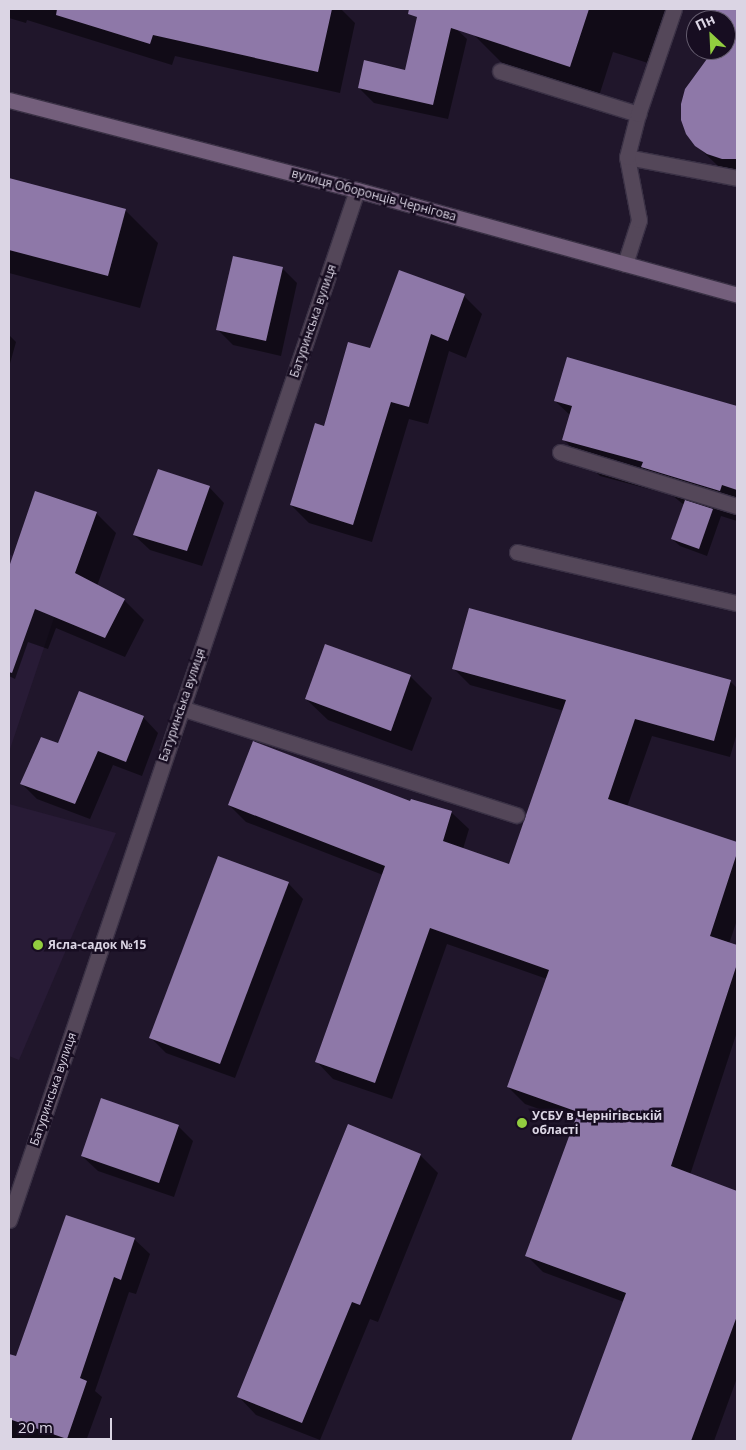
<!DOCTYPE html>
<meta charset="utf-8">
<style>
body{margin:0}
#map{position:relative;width:746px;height:1450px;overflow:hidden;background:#20162b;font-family:"Open Sans",sans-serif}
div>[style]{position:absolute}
.built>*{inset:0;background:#281b36}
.shadow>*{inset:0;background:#0007}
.building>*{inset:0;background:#8e78a8}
.roads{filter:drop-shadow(1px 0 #3a3145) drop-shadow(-1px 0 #3a3145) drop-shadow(0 1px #3a3145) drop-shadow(0 -1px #3a3145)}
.service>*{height:15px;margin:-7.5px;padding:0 7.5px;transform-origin:7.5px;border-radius:7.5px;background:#544759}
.minor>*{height:15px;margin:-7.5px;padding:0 7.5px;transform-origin:7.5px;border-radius:7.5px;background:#544759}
.secondary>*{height:15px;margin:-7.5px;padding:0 7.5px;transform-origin:7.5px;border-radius:7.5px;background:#745f7c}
.dots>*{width:14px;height:14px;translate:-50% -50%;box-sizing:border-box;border:2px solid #170d21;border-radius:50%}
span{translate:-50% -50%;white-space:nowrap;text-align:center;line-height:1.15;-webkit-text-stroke:5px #170d21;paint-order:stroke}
.street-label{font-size:12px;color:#dbd5e4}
.poi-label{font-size:12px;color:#dbd5e4;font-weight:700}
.left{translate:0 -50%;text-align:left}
.frame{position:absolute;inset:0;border:10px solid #dbd5e4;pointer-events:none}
.north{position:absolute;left:686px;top:10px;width:50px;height:50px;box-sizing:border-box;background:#170d21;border:1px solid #655d6f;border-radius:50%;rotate:335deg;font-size:14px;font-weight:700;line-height:20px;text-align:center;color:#dbd5e4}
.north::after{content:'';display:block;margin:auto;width:18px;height:22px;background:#92cd3f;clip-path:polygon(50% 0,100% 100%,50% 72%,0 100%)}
.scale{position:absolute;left:10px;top:1418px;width:102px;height:22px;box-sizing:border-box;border:2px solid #dbd5e4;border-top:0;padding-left:6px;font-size:15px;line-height:18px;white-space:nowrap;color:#dbd5e4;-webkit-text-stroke:4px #170d21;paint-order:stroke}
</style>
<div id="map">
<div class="built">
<i style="clip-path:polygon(9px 554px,67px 579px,9px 752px)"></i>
<i style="clip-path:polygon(9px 804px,116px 833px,19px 1060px,9px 1056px)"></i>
</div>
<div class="shadow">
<i style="clip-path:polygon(9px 9px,268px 9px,285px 12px,285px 9px,341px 9px,355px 23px,340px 93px,175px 56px,172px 65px,27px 20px,26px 23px,9px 18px)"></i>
<i style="clip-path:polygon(482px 9px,666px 9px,648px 63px,613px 52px,599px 96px,503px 64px,474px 35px)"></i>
<i style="clip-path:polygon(712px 9px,737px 9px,737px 184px,696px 145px,711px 55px,706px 50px,726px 50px,726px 20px,708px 20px)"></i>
<i style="clip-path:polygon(451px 24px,467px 39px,448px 119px,374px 103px,359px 88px,406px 71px)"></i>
<i style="clip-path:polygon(9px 179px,125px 210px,158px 243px,140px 308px,9px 273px)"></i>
<i style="clip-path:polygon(282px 268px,297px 283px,281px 356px,233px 345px,218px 330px)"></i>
<i style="clip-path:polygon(464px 296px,482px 314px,466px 358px,449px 351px,428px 424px,409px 419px,372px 542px,309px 523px,291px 505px,325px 427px,371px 350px)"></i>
<i style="clip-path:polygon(9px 335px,16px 342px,9px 367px)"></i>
<i style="clip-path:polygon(568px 358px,737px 407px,737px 521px,721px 516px,707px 556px,680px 546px,672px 539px,684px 505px,672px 495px,600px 476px,564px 440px,571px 416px,555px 401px)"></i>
<i style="clip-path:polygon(209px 487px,224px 503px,202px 566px,150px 550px,134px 535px)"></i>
<i style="clip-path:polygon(36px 493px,96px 513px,116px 533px,97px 586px,124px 600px,144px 620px,125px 657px,56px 628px,48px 649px,28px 642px,15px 679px,9px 676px,9px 571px)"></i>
<i style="clip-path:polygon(453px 668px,730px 681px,737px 688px,737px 733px,730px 757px,652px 736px,627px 807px,737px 843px,737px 920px,729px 944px,737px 947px,737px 1032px,690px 1175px,737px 1192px,737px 1378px,714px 1441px,572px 1441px,624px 1302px,543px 1272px,526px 1255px,576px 1122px,525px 1104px,508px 1087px,547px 979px,447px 944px,392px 1099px,333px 1079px,317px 1062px,383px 875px,246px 822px,229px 805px,411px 803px,412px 800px,452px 813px,469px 829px,463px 849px,510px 866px,564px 711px,470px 685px)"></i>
<i style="clip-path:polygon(410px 676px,432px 698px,412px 751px,328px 720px,306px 699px)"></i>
<i style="clip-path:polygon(143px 717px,158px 733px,142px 776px,113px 765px,90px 819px,37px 799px,22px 784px,59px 745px)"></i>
<i style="clip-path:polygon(288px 883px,303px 899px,235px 1078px,166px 1053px,151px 1038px)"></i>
<i style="clip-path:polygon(178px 1126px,193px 1141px,174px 1197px,98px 1171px,82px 1156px)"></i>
<i style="clip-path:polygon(420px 1155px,438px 1173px,378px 1322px,370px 1319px,320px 1440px,256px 1415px,239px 1397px)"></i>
<i style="clip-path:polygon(134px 1239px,150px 1254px,136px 1294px,129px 1292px,95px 1391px,102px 1397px,86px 1441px,9px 1441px,9px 1368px,13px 1357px,16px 1358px)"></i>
</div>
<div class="building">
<i style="clip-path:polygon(57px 9px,332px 9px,318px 72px,153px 35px,150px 44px,56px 15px)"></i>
<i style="clip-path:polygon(409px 9px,589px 9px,570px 67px,451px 28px,433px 105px,358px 88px,364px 60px,405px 70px,417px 17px,408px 14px)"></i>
<i style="clip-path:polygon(710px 9px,737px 9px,737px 159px,722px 159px,707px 154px,695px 146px,686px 134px,681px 120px,681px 104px,685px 89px,712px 52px,707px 50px,726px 50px,726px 20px,706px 20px)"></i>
<i style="clip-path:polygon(9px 178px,126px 209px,108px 276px,9px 250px)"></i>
<i style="clip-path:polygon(233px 256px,283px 267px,266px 341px,216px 330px)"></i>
<i style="clip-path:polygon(399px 270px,465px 294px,448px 341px,431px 334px,409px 407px,391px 402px,353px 525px,290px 505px,315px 423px,324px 426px,348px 342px,370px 348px)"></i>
<i style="clip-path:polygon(567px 357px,737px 406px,737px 490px,722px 485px,720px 491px,641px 467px,643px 462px,562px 440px,572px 406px,554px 401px)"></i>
<i style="clip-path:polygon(158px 469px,210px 486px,187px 551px,133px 535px)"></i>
<i style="clip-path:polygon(35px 491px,97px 512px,75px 573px,125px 599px,105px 638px,35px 609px,12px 673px,9px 672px,9px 567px)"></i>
<i style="clip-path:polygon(685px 500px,713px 509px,699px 549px,671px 539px)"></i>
<i style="clip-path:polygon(469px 608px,731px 680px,714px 741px,635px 719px,608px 799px,737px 842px,737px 853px,710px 936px,737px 945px,737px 964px,671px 1166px,737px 1191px,737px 1316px,691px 1441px,571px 1441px,626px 1293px,525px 1256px,578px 1112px,507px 1087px,549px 970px,430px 928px,375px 1083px,315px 1062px,385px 866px,228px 805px,253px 741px,410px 801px,411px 799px,452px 811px,443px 841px,509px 864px,566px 700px,452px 669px)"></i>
<i style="clip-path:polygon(325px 644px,411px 675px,391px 731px,305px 699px)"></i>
<i style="clip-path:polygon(79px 691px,144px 716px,126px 762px,98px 751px,75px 804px,20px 784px,41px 737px,58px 743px)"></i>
<i style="clip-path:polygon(218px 856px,289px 882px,220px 1064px,149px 1038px)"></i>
<i style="clip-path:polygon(101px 1098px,179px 1125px,159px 1183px,81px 1156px)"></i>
<i style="clip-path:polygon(348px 1124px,421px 1154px,360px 1305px,352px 1302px,302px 1423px,237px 1397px)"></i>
<i style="clip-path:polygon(66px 1215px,135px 1238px,121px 1280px,114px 1277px,80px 1378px,87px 1381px,67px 1439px,9px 1419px,9px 1354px,16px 1356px)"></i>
</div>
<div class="roads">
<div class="service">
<i style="left:500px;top:71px;width:145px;rotate:17.3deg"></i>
<i style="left:627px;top:157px;width:112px;rotate:10.8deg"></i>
<i style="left:625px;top:264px;width:46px;rotate:-72.3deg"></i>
<i style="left:639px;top:220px;width:64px;rotate:-100.8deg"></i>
<i style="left:627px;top:157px;width:44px;rotate:-75.7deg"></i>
<i style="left:638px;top:114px;width:111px;rotate:-71.1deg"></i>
<i style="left:560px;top:452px;width:185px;rotate:17deg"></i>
<i style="left:517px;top:552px;width:226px;rotate:13.1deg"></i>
<i style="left:181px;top:708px;width:352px;rotate:17.7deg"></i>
</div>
<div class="minor">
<i style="left:9px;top:1220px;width:1087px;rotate:-71.33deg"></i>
</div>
<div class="secondary">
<i style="left:9px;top:100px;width:359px;rotate:14.5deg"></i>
<i style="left:357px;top:190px;width:394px;rotate:15.4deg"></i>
</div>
</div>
<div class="dots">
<i style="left:38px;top:945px;background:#92cd3f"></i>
<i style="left:522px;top:1123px;background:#92cd3f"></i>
</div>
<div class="street-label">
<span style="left:374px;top:195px;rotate:15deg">вулиця Оборонців Чернігова</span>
<span style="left:313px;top:321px;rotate:-71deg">Батуринська вулиця</span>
<span style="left:182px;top:705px;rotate:-71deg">Батуринська вулиця</span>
<span style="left:53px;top:1089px;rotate:-71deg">Батуринська вулиця</span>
</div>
<div class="poi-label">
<span class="left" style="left:48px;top:945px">Ясла-садок №15</span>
<span class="left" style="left:532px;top:1123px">УСБУ в Чернігівській<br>області</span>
</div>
<div class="frame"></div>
<div class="north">Пн</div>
<div class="scale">20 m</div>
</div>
